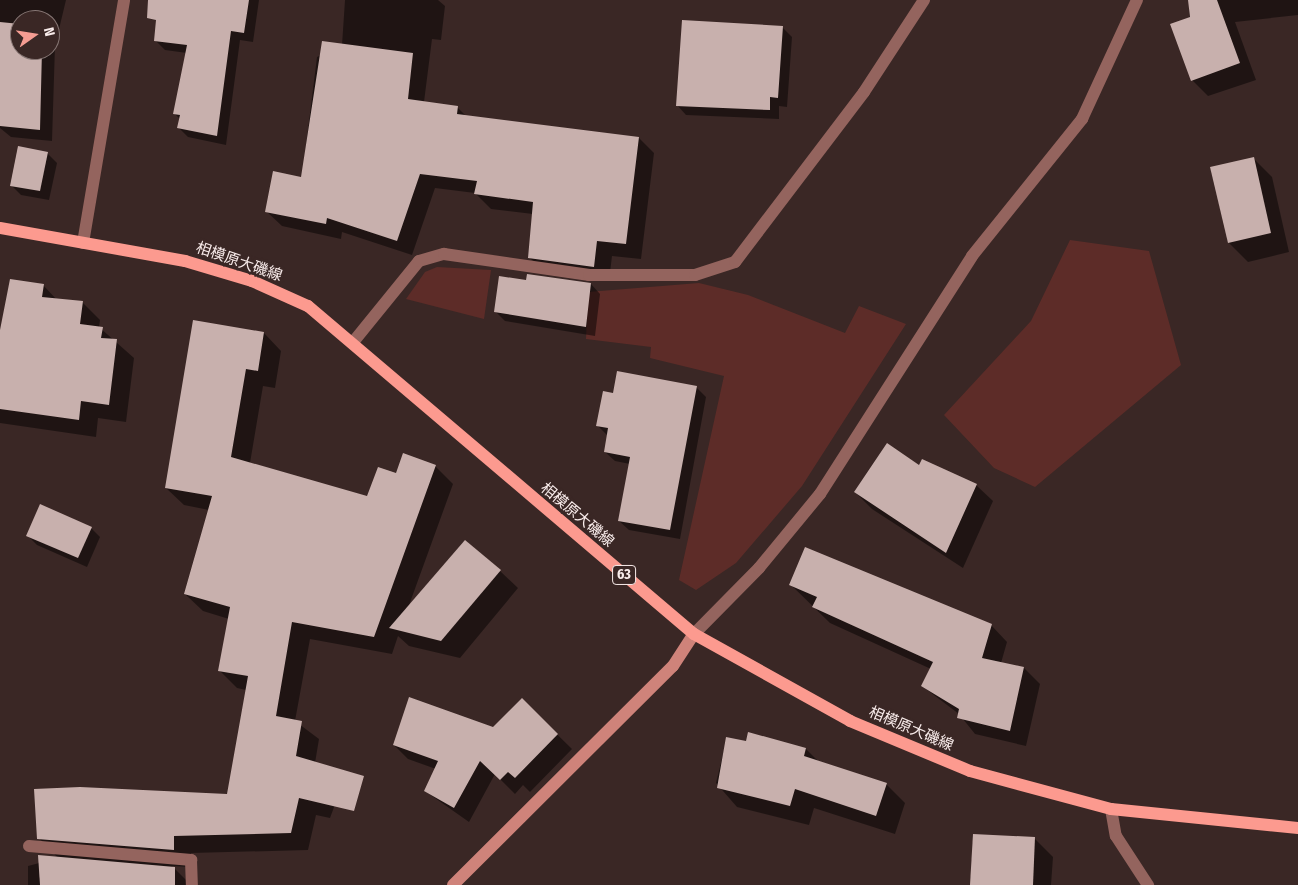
<!DOCTYPE html>
<meta charset="utf-8">
<style>
body{margin:0}
#map{position:relative;width:1298px;height:885px;overflow:hidden;background:#3a2725;font-family:"Fira Sans Condensed","Noto Sans JP",sans-serif}
div>[style]{position:absolute}
.green>*{inset:0;background:#5d2c28}
.shadow>*{inset:0;background:#0007}
.building>*{inset:0;background:#c8b0ad}
.street>*{height:12px;margin:-6px;padding:0 6px;transform-origin:6px;border-radius:6px;background:#94645e}
.secondary>*{height:12px;margin:-6px;padding:0 6px;transform-origin:6px;border-radius:6px;background:#cf837a}
.primary>*{height:12px;margin:-6px;padding:0 6px;transform-origin:6px;border-radius:6px;background:#fc9a8f}
span{translate:-50% -50%;white-space:nowrap;text-align:center;line-height:1.15;-webkit-text-stroke:5px #3a2725;paint-order:stroke}
.shield-label span{padding:1px 4px;background:#3a2725;border:1px solid;border-radius:4px;-webkit-text-stroke-width:0}
.shield-label{font-size:14px;color:#f9eceb;font-weight:700}
.street-label{font-size:15px;color:#f9eceb}
.north{position:absolute;left:10px;top:10px;width:50px;height:50px;box-sizing:border-box;background:#3a2725;border:1px solid #867674;border-radius:50%;rotate:77deg;font-size:14px;font-weight:700;line-height:20px;text-align:center;color:#f9eceb}
.north::after{content:'';display:block;margin:auto;width:18px;height:22px;background:#f59c92;clip-path:polygon(50% 0,100% 100%,50% 72%,0 100%)}
</style>
<div id="map">
<div class="green">
<i style="clip-path:polygon(1070px 240px,1149px 251px,1181px 365px,1035px 487px,994px 468px,944px 415px,1031px 321px)"></i>
<i style="clip-path:polygon(437px 267px,491px 270px,484px 319px,406px 299px,425px 272px)"></i>
<i style="clip-path:polygon(699px 283px,748px 295px,845px 333px,859px 306px,906px 324px,802px 486px,736px 563px,696px 590px,679px 580px,724px 376px,650px 358px,651px 347px,586px 339px,588px 292px)"></i>
</div>
<div class="shadow">
<i style="clip-path:polygon(evenodd,0 0,66px 0,55px 46px,52px 141px,11px 137px,0 128px,0 0,20px 20px,50px 20px,50px 50px,20px 50px,20px 20px)"></i>
<i style="clip-path:polygon(160px 0,259px 0,253px 42px,240px 40px,226px 145px,188px 137px,179px 128px,180px 119px,175px 114px,187px 53px,165px 50px,155px 40px)"></i>
<i style="clip-path:polygon(345px 0,438px 0,445px 6px,441px 40px,432px 39px,424px 102px,458px 108px,466px 116px,639px 138px,654px 153px,641px 259px,612px 256px,609px 281px,545px 273px,529px 257px,533px 214px,491px 209px,475px 193px,435px 188px,412px 255px,342px 232px,341px 239px,282px 226px,266px 211px,302px 178px,317px 57px,342px 45px)"></i>
<i style="clip-path:polygon(1189px 0,1298px 0,1298px 15px,1235px 22px,1256px 80px,1208px 96px,1192px 80px)"></i>
<i style="clip-path:polygon(782px 27px,792px 37px,787px 107px,779px 106px,779px 119px,686px 115px,677px 105px)"></i>
<i style="clip-path:polygon(47px 153px,57px 163px,49px 200px,21px 195px,11px 185px)"></i>
<i style="clip-path:polygon(1253px 158px,1272px 177px,1289px 252px,1248px 262px,1229px 243px)"></i>
<i style="clip-path:polygon(528px 276px,591px 284px,600px 294px,595px 336px,505px 321px,495px 311px,527px 282px)"></i>
<i style="clip-path:polygon(43px 285px,57px 300px,82px 302px,100px 320px,99px 327px,134px 358px,126px 422px,98px 418px,96px 437px,0 423px,0 330px)"></i>
<i style="clip-path:polygon(264px 333px,281px 351px,275px 388px,263px 386px,250px 463px,368px 498px,397px 475px,435px 466px,453px 484px,408px 608px,500px 571px,518px 588px,460px 658px,409px 646px,398px 636px,392px 654px,310px 639px,295px 721px,319px 739px,315px 763px,343px 783px,330px 818px,316px 815px,308px 850px,191px 853px,191px 867px,172px 866px,191px 885px,28px 885px,28px 866px,58px 858px,39px 838px,228px 795px,246px 690px,237px 688px,220px 671px,229px 619px,203px 611px,185px 594px,209px 510px,184px 505px,166px 488px)"></i>
<i style="clip-path:polygon(696px 387px,706px 397px,680px 539px,629px 530px,619px 521px,630px 464px,615px 461px,605px 452px,608px 436px,598px 426px,614px 395px)"></i>
<i style="clip-path:polygon(920px 467px,976px 485px,993px 501px,963px 568px,872px 509px,855px 492px)"></i>
<i style="clip-path:polygon(91px 528px,100px 537px,87px 567px,37px 545px,27px 535px)"></i>
<i style="clip-path:polygon(790px 584px,991px 625px,1007px 642px,1001px 663px,1024px 668px,1040px 684px,1026px 746px,975px 734px,959px 714px,922px 686px,931px 669px,830px 623px)"></i>
<i style="clip-path:polygon(522px 700px,572px 749px,530px 792px,523px 785px,515px 794px,495px 774px,469px 822px,425px 791px,436px 769px,408px 759px,394px 745px,494px 729px)"></i>
<i style="clip-path:polygon(749px 734px,806px 749px,818px 761px,886px 784px,905px 803px,895px 834px,814px 808px,809px 825px,737px 807px,716px 783px,727px 738px,747px 743px)"></i>
<i style="clip-path:polygon(1035px 839px,1053px 857px,1051px 885px,971px 885px)"></i>
</div>
<div class="building">
<i style="clip-path:polygon(148px 0,249px 0,244px 33px,231px 31px,217px 136px,177px 128px,180px 115px,173px 114px,187px 45px,154px 41px,156px 20px,147px 18px)"></i>
<i style="clip-path:polygon(1188px 0,1217px 0,1240px 63px,1191px 81px,1170px 24px,1190px 17px)"></i>
<i style="clip-path:polygon(682px 20px,783px 26px,778px 98px,770px 97px,770px 110px,676px 106px)"></i>
<i style="clip-path:polygon(0 22px,20px 24px,20px 50px,42px 50px,40px 130px,0 126px)"></i>
<i style="clip-path:polygon(322px 41px,413px 53px,408px 99px,458px 106px,457px 114px,639px 137px,626px 244px,597px 241px,594px 267px,528px 258px,533px 202px,474px 194px,477px 181px,420px 174px,397px 241px,327px 218px,326px 224px,265px 212px,273px 171px,301px 177px)"></i>
<i style="clip-path:polygon(18px 146px,48px 152px,40px 191px,10px 186px)"></i>
<i style="clip-path:polygon(1254px 157px,1271px 233px,1228px 243px,1210px 167px)"></i>
<i style="clip-path:polygon(527px 274px,591px 283px,586px 327px,494px 312px,499px 276px,526px 280px)"></i>
<i style="clip-path:polygon(10px 279px,44px 284px,42px 297px,83px 301px,80px 324px,103px 327px,101px 338px,117px 339px,109px 405px,81px 401px,79px 420px,0 409px,0 330px)"></i>
<i style="clip-path:polygon(193px 320px,264px 332px,258px 371px,246px 369px,231px 457px,367px 496px,378px 467px,396px 473px,403px 453px,436px 465px,374px 637px,292px 622px,276px 716px,302px 721px,296px 756px,364px 776px,354px 811px,299px 798px,291px 833px,174px 836px,174px 850px,37px 839px,34px 789px,80px 787px,227px 794px,248px 676px,218px 671px,230px 607px,184px 594px,212px 496px,165px 488px)"></i>
<i style="clip-path:polygon(617px 371px,697px 386px,670px 530px,618px 521px,630px 457px,604px 452px,608px 428px,596px 426px,603px 391px,613px 393px)"></i>
<i style="clip-path:polygon(887px 443px,919px 465px,922px 459px,977px 484px,946px 553px,854px 492px)"></i>
<i style="clip-path:polygon(40px 504px,92px 527px,78px 558px,26px 536px)"></i>
<i style="clip-path:polygon(465px 540px,501px 570px,441px 641px,389px 628px)"></i>
<i style="clip-path:polygon(805px 547px,992px 624px,982px 658px,1024px 667px,1010px 731px,957px 718px,959px 709px,921px 686px,933px 662px,812px 607px,817px 597px,789px 585px)"></i>
<i style="clip-path:polygon(409px 697px,493px 727px,522px 698px,558px 734px,515px 778px,508px 772px,500px 780px,480px 761px,454px 808px,424px 791px,438px 761px,393px 745px)"></i>
<i style="clip-path:polygon(748px 732px,806px 748px,804px 756px,887px 783px,876px 816px,795px 789px,790px 806px,717px 788px,726px 737px,746px 741px)"></i>
<i style="clip-path:polygon(973px 834px,1035px 837px,1033px 885px,970px 885px)"></i>
<i style="clip-path:polygon(38px 855px,175px 867px,175px 885px,40px 885px)"></i>
</div>
<div class="street">
<i style="left:83px;top:243px;width:246px;rotate:-80.4deg"></i>
<i style="left:354px;top:341px;width:103px;rotate:-50.9deg"></i>
<i style="left:419px;top:261px;width:26px;rotate:-16deg"></i>
<i style="left:444px;top:254px;width:147px;rotate:8.2deg"></i>
<i style="left:589px;top:275px;width:106px"></i>
<i style="left:695px;top:275px;width:42px;rotate:-18deg"></i>
<i style="left:735px;top:262px;width:213px;rotate:-52.8deg"></i>
<i style="left:864px;top:92px;width:110px;rotate:-56.9deg"></i>
<i style="left:694px;top:634px;width:93px;rotate:-45.4deg"></i>
<i style="left:759px;top:568px;width:96px;rotate:-50.5deg"></i>
<i style="left:820px;top:494px;width:282px;rotate:-57.4deg"></i>
<i style="left:972px;top:256px;width:176px;rotate:-51.2deg"></i>
<i style="left:1082px;top:119px;width:131px;rotate:-65.2deg"></i>
<i style="left:1111px;top:809px;width:27px;rotate:80deg"></i>
<i style="left:1116px;top:836px;width:59px;rotate:56.9deg"></i>
<i style="left:29px;top:846px;width:163px;rotate:4.9deg"></i>
<i style="left:191px;top:860px;width:25px;rotate:88deg"></i>
</div>
<div class="secondary">
<i style="left:453px;top:885px;width:310px;rotate:-44.9deg"></i>
<i style="left:673px;top:666px;width:38px;rotate:-57deg"></i>
</div>
<div class="primary">
<i style="left:0;top:228px;width:188px;rotate:10.1deg"></i>
<i style="left:185px;top:261px;width:70px;rotate:16.6deg"></i>
<i style="left:252px;top:281px;width:61px;rotate:24.1deg"></i>
<i style="left:308px;top:306px;width:507px;rotate:40.36deg"></i>
<i style="left:694px;top:634px;width:179px;rotate:29.1deg"></i>
<i style="left:850px;top:721px;width:130px;rotate:22.6deg"></i>
<i style="left:970px;top:771px;width:146px;rotate:15.1deg"></i>
<i style="left:1111px;top:809px;width:188px;rotate:5.8deg"></i>
</div>
<div class="shield-label">
<span style="left:624px;top:575px">63</span>
</div>
<div class="street-label">
<span style="left:239px;top:262px;rotate:19deg">相模原大磯線</span>
<span style="left:577px;top:515px;rotate:40deg">相模原大磯線</span>
<span style="left:911px;top:729px;rotate:23deg">相模原大磯線</span>
</div>
<div class="north">N</div>
</div>
